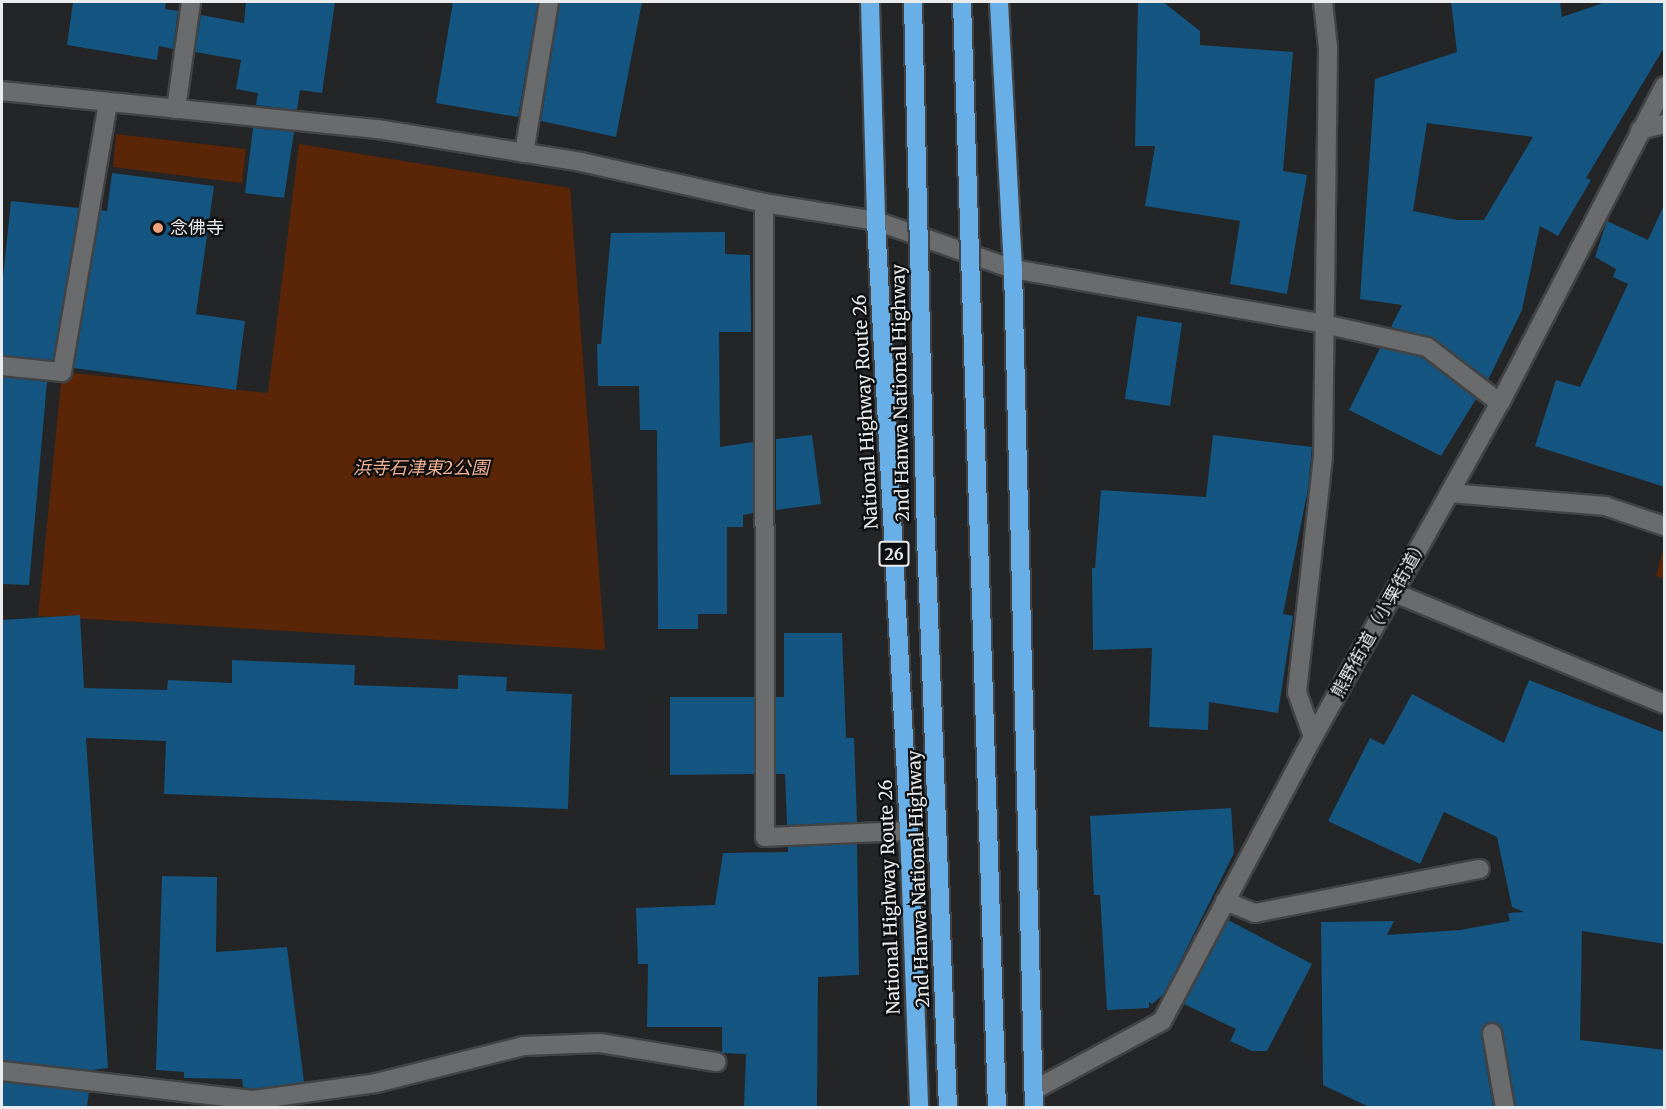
<!DOCTYPE html>
<meta charset="utf-8">
<style>
body{margin:0}
#map{position:relative;width:1666px;height:1109px;overflow:hidden;background:#232527;font-family:Merriweather,"Noto Sans JP",serif}
div>[style]{position:absolute}
.green>*{inset:0;background:#5b2507}
.building>*{inset:0;background:#145581}
.roads{filter:drop-shadow(2px 0 #414345) drop-shadow(-2px 0 #414345) drop-shadow(0 2px #414345) drop-shadow(0 -2px #414345)}
.lane>*{height:18px;margin:-9px;padding:0 9px;transform-origin:9px;border-radius:9px;background:#696b6d}
.street>*{height:18px;margin:-9px;padding:0 9px;transform-origin:9px;border-radius:9px;background:#696b6d}
.highway>*{height:18px;margin:-9px;padding:0 9px;transform-origin:9px;border-radius:9px;background:#68afe7}
.bridges{filter:drop-shadow(2px 0 #414345) drop-shadow(-2px 0 #414345) drop-shadow(0 2px #414345) drop-shadow(0 -2px #414345)}
.highway-bridge>*{height:18px;margin:-9px;padding:0 9px;transform-origin:9px;border-radius:9px;background:#68afe7}
.dots>*{width:16px;height:16px;translate:-50% -50%;box-sizing:border-box;border:3px solid #0d0e0f;border-radius:50%}
span{translate:-50% -50%;white-space:nowrap;text-align:center;line-height:1.15;-webkit-text-stroke:4.5px #0d0e0f;paint-order:stroke}
.shield-label span{padding:2px 4px;background:#0d0e0f;border:2px solid;border-radius:4px;-webkit-text-stroke-width:0}
.shield-label{font-size:16px;color:#eaebec;font-weight:700}
.poi-label{font-size:18px;color:#eaebec}
.left{translate:0 -50%;text-align:left}
.street-label{font-size:18px;color:#eaebec}
.park-label{font-size:18px;color:#f3b092;font-style:italic}
.frame{position:absolute;inset:0;border:3px solid #eaebec;pointer-events:none}
</style>
<div id="map">
<div class="green">
<i style="clip-path:polygon(116px 134px,246px 149px,242px 183px,113px 167px)"></i>
<i style="clip-path:polygon(299px 144px,570px 188px,605px 650px,38px 616px,62px 372px,268px 393px)"></i>
<i style="clip-path:polygon(1664px 546px,1664px 579px,1656px 576px)"></i>
</div>
<div class="building">
<i style="clip-path:polygon(73px 2px,166px 2px,165px 9px,178px 11px,173px 49px,159px 46px,157px 60px,67px 45px)"></i>
<i style="clip-path:polygon(246px 2px,335px 2px,322px 93px,300px 90px,297px 110px,256px 105px,258px 93px,236px 89px,241px 60px,195px 52px,201px 15px,244px 23px)"></i>
<i style="clip-path:polygon(453px 2px,538px 2px,518px 117px,436px 103px)"></i>
<i style="clip-path:polygon(560px 2px,642px 2px,616px 137px,541px 121px)"></i>
<i style="clip-path:polygon(1138px 2px,1163px 2px,1200px 31px,1200px 45px,1293px 52px,1283px 171px,1307px 175px,1287px 294px,1230px 284px,1240px 221px,1145px 206px,1155px 146px,1135px 146px)"></i>
<i style="clip-path:polygon(evenodd,1451px 2px,1560px 2px,1562px 17px,1606px 2px,1665px 2px,1665px 46px,1586px 178px,1591px 180px,1558px 236px,1540px 226px,1522px 310px,1488px 380px,1433px 338px,1391px 327px,1402px 305px,1360px 299px,1375px 79px,1457px 52px,1451px 2px,1427px 123px,1533px 137px,1484px 220px,1457px 220px,1413px 211px,1427px 123px)"></i>
<i style="clip-path:polygon(253px 128px,294px 132px,284px 198px,245px 193px)"></i>
<i style="clip-path:polygon(112px 173px,214px 186px,196px 314px,245px 321px,236px 390px,74px 368px,101px 210px,107px 211px)"></i>
<i style="clip-path:polygon(11px 201px,79px 208px,53px 360px,2px 355px,2px 287px)"></i>
<i style="clip-path:polygon(1665px 203px,1665px 487px,1535px 446px,1556px 380px,1580px 387px,1628px 284px,1613px 277px,1616px 269px,1595px 257px,1607px 221px,1648px 240px)"></i>
<i style="clip-path:polygon(725px 232px,725px 254px,750px 255px,751px 332px,719px 332px,720px 447px,753px 442px,753px 513px,743px 515px,743px 527px,727px 527px,727px 614px,698px 614px,698px 629px,658px 629px,657px 430px,640px 430px,639px 386px,598px 386px,597px 344px,601px 344px,611px 233px)"></i>
<i style="clip-path:polygon(1137px 316px,1182px 323px,1170px 406px,1125px 399px)"></i>
<i style="clip-path:polygon(1380px 348px,1422px 357px,1476px 399px,1441px 456px,1349px 410px)"></i>
<i style="clip-path:polygon(2px 377px,47px 382px,29px 585px,2px 584px)"></i>
<i style="clip-path:polygon(812px 435px,821px 504px,776px 510px,776px 439px)"></i>
<i style="clip-path:polygon(1213px 435px,1312px 447px,1308px 489px,1283px 614px,1293px 616px,1278px 713px,1209px 702px,1208px 730px,1149px 727px,1152px 648px,1093px 650px,1092px 568px,1095px 568px,1101px 490px,1206px 497px)"></i>
<i style="clip-path:polygon(80px 615px,84px 688px,167px 690px,168px 680px,232px 683px,232px 660px,355px 665px,354px 685px,458px 689px,458px 675px,507px 677px,506px 691px,572px 694px,568px 809px,164px 794px,166px 741px,86px 738px,108px 1068px,92px 1070px,2px 1060px,2px 620px)"></i>
<i style="clip-path:polygon(784px 633px,842px 633px,846px 738px,854px 738px,857px 822px,787px 825px,785px 774px,776px 774px,776px 697px,784px 697px)"></i>
<i style="clip-path:polygon(1529px 680px,1665px 733px,1665px 944px,1582px 931px,1580px 1040px,1665px 1050px,1665px 1107px,1516px 1107px,1503px 1031px,1491px 1022px,1484px 1025px,1481px 1034px,1493px 1107px,1369px 1107px,1323px 1085px,1321px 922px,1394px 921px,1387px 935px,1460px 930px,1510px 921px,1508px 913px,1524px 912px,1512px 907px,1497px 837px,1444px 812px,1420px 864px,1328px 821px,1370px 738px,1384px 745px,1412px 694px,1504px 743px)"></i>
<i style="clip-path:polygon(670px 697px,754px 697px,754px 774px,670px 775px)"></i>
<i style="clip-path:polygon(1231px 808px,1234px 853px,1164px 994px,1152px 1004px,1149px 1002px,1149px 1008px,1107px 1010px,1100px 895px,1094px 895px,1090px 816px)"></i>
<i style="clip-path:polygon(857px 844px,859px 975px,818px 977px,817px 1107px,744px 1107px,746px 1054px,722px 1053px,722px 1027px,647px 1027px,648px 964px,638px 964px,636px 908px,715px 905px,723px 853px,788px 852px,788px 847px)"></i>
<i style="clip-path:polygon(162px 876px,217px 877px,216px 952px,287px 947px,304px 1082px,254px 1089px,243px 1087px,242px 1079px,184px 1078px,184px 1072px,156px 1070px)"></i>
<i style="clip-path:polygon(1228px 920px,1312px 964px,1267px 1051px,1252px 1051px,1230px 1041px,1236px 1029px,1184px 1004px)"></i>
<i style="clip-path:polygon(2px 1082px,89px 1092px,87px 1107px,2px 1107px)"></i>
</div>
<div class="roads">
<div class="lane">
<i style="left:176px;top:109px;width:108px;rotate:-82deg"></i>
<i style="left:1640px;top:130px;width:25px;rotate:-14deg"></i>
<i style="left:524px;top:153px;width:153px;rotate:-80.6deg"></i>
<i style="left:1225px;top:901px;width:32px;rotate:22deg"></i>
<i style="left:1255px;top:913px;width:229px;rotate:-11.1deg"></i>
<i style="left:1492px;top:1033px;width:76px;rotate:80.2deg"></i>
</div>
<div class="street">
<i style="left:2px;top:91px;width:378px;rotate:5.8deg"></i>
<i style="left:378px;top:129px;width:206px;rotate:9.2deg"></i>
<i style="left:581px;top:162px;width:188px;rotate:12.6deg"></i>
<i style="left:764px;top:203px;width:113px;rotate:9.1deg"></i>
<i style="left:876px;top:221px;width:145px;rotate:19.3deg"></i>
<i style="left:1013px;top:269px;width:316px;rotate:10deg"></i>
<i style="left:1324px;top:324px;width:106px;rotate:12.6deg"></i>
<i style="left:1427px;top:347px;width:92px;rotate:37.5deg"></i>
<i style="left:764px;top:203px;width:634px;rotate:89.91deg"></i>
<i style="left:765px;top:837px;width:144px;rotate:-2.4deg"></i>
<i style="left:2px;top:366px;width:60px;rotate:5.7deg"></i>
<i style="left:62px;top:372px;width:274px;rotate:-80.3deg"></i>
<i style="left:1450px;top:493px;width:156px;rotate:4.8deg"></i>
<i style="left:1605px;top:506px;width:62px;rotate:18.7deg"></i>
<i style="left:1395px;top:593px;width:291px;rotate:22.4deg"></i>
<i style="left:1313px;top:737px;width:48px;rotate:-109.6deg"></i>
<i style="left:1297px;top:692px;width:236px;rotate:-83.7deg"></i>
<i style="left:1323px;top:457px;width:409px;rotate:-89.3deg"></i>
<i style="left:1328px;top:48px;width:46px;rotate:-96.2deg"></i>
<i style="left:2px;top:1071px;width:254px;rotate:6.6deg"></i>
<i style="left:254px;top:1100px;width:123px;rotate:-7.9deg"></i>
<i style="left:376px;top:1083px;width:152px;rotate:-14.1deg"></i>
<i style="left:523px;top:1046px;width:77px;rotate:-2.2deg"></i>
<i style="left:600px;top:1043px;width:118px;rotate:9.3deg"></i>
<i style="left:1034px;top:1090px;width:145px;rotate:-28.3deg"></i>
<i style="left:1162px;top:1021px;width:322px;rotate:-62deg"></i>
<i style="left:1313px;top:737px;width:383px;rotate:-60.8deg"></i>
<i style="left:1500px;top:403px;width:357px;rotate:-62.6deg"></i>
</div>
<div class="highway">
<i style="left:870px;top:2px;width:219px;rotate:88.4deg"></i>
<i style="left:876px;top:221px;width:611px;rotate:86.9deg"></i>
<i style="left:909px;top:831px;width:277px;rotate:87.9deg"></i>
<i style="left:999px;top:2px;width:267px;rotate:87deg"></i>
<i style="left:1013px;top:269px;width:839px;rotate:88.57deg"></i>
</div>
</div>
<div class="bridges">
<div class="highway-bridge">
<i style="left:913px;top:2px;width:536px;rotate:88.61deg"></i>
<i style="left:926px;top:538px;width:570px;rotate:87.79deg"></i>
<i style="left:962px;top:2px;width:1107px;rotate:88.19deg"></i>
</div>
</div>
<div class="dots">
<i style="left:158px;top:228px;background:#f1a17d"></i>
</div>
<div class="shield-label">
<span style="left:894px;top:554px">26</span>
</div>
<div class="poi-label">
<span class="left" style="left:170px;top:228px">念佛寺</span>
</div>
<div class="street-label">
<span style="left:901px;top:393px;rotate:-91deg">2nd Hanwa National Highway</span>
<span style="left:866px;top:412px;rotate:-93deg">National Highway Route 26</span>
<span style="left:1380px;top:618px;rotate:-61deg">熊野街道（小栗街道）</span>
<span style="left:919px;top:879px;rotate:-92deg">2nd Hanwa National Highway</span>
<span style="left:890px;top:897px;rotate:-92deg">National Highway Route 26</span>
</div>
<div class="park-label">
<span style="left:421px;top:468px">浜寺石津東2公園</span>
</div>
<div class="frame"></div>
</div>
